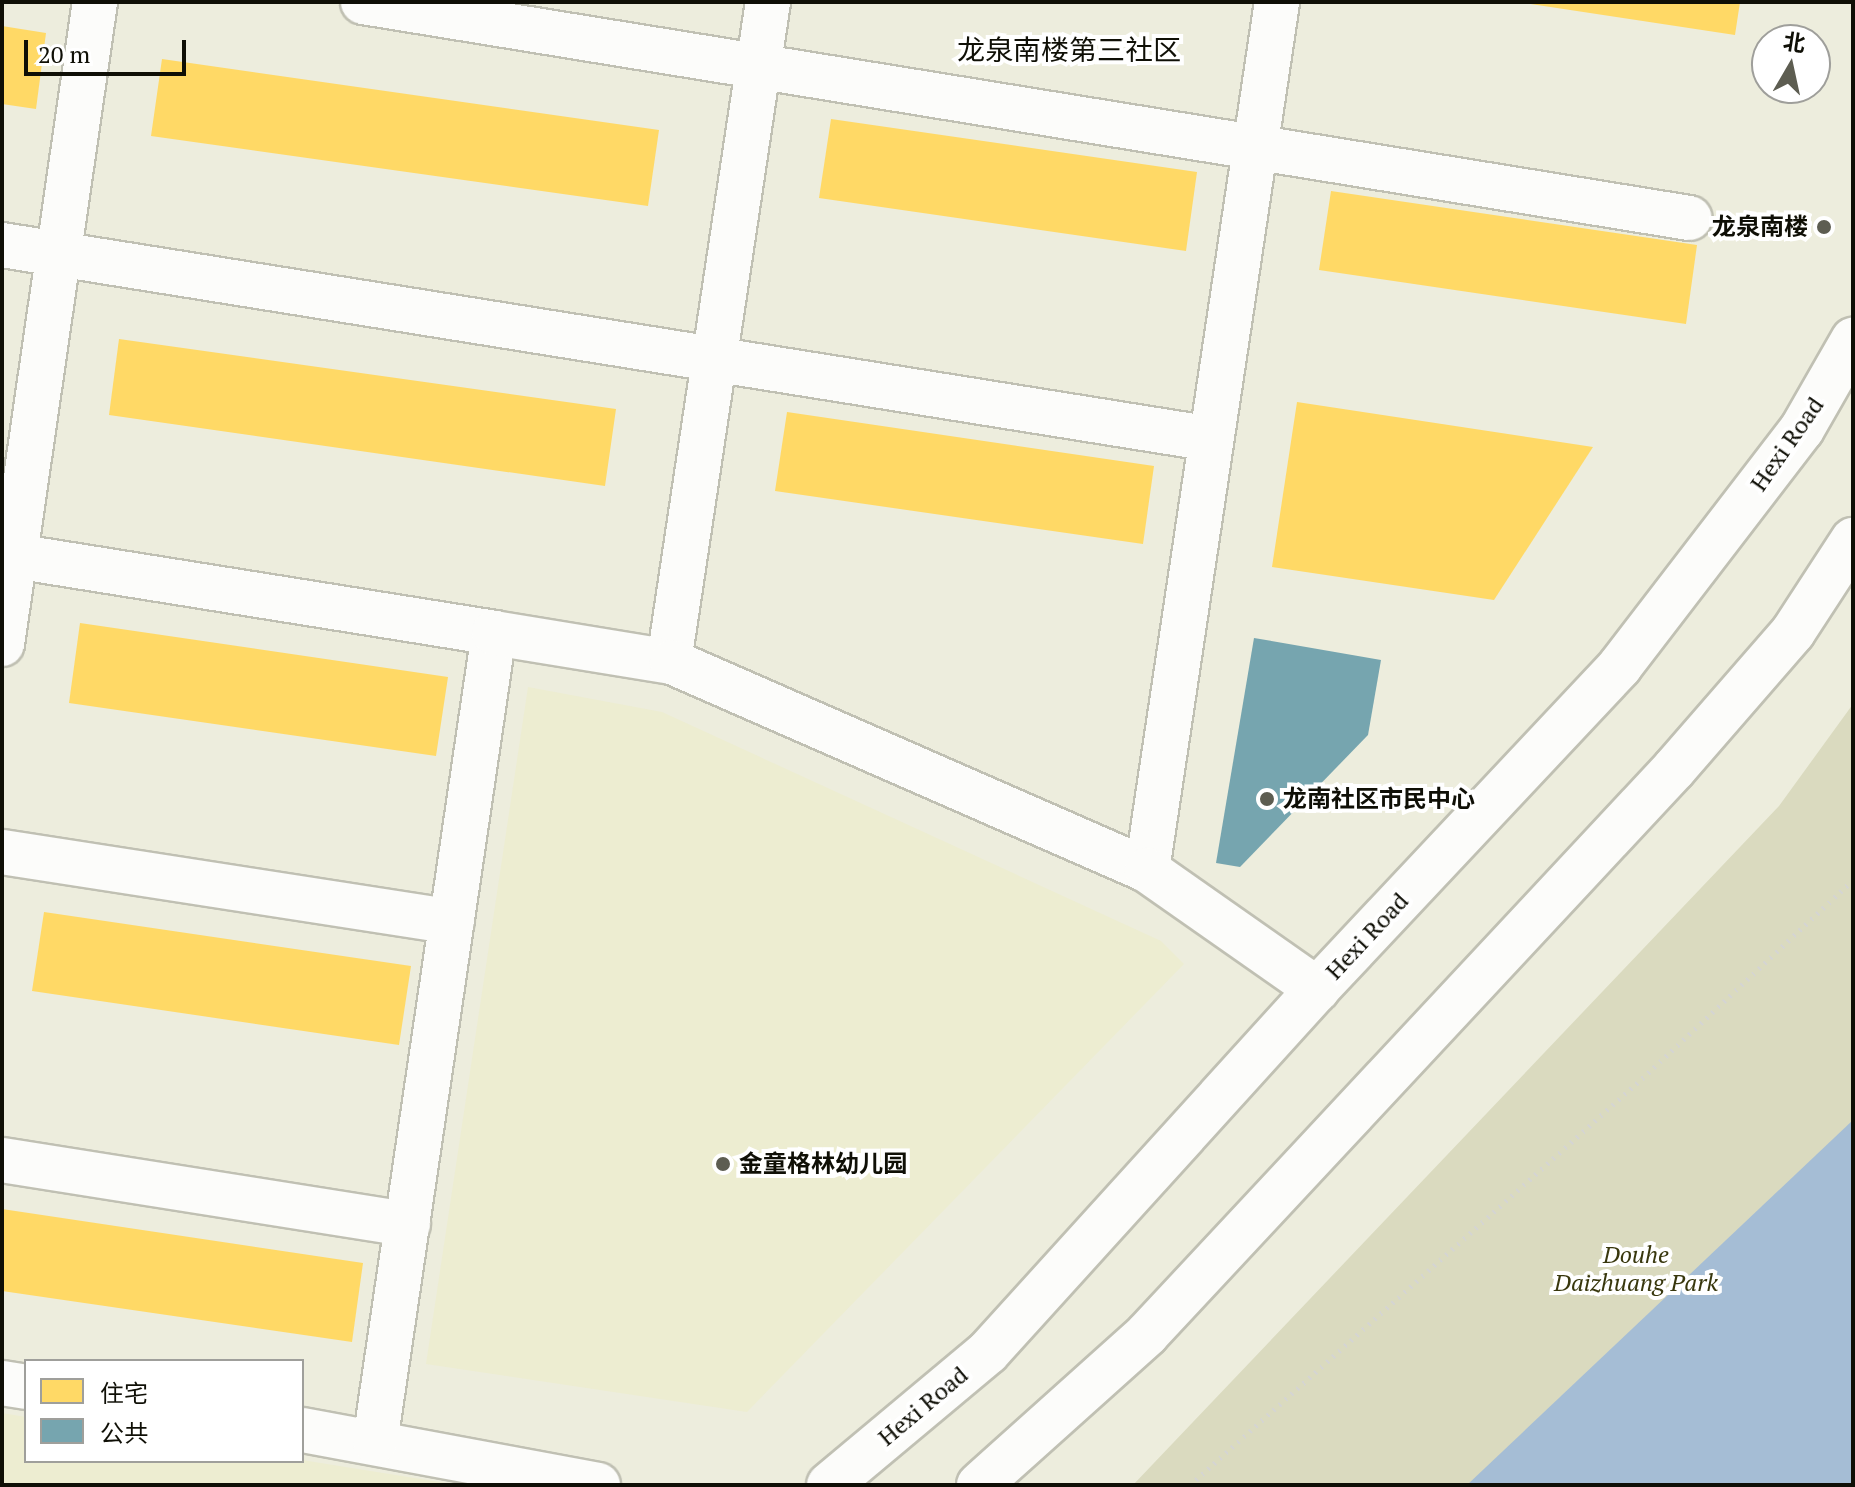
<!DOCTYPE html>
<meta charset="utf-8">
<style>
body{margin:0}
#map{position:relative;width:1855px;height:1487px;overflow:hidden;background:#ededdd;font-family:"PT Serif","Noto Sans SC",serif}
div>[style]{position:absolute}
.built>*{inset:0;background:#ededd1}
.green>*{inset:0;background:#dadabf}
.water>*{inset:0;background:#a5bdd5}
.homes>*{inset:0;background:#ffd966}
.public>*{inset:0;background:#76a5af}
.path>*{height:5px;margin-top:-2.5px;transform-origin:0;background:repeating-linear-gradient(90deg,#d5d5d1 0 2px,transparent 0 8px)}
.roads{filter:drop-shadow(2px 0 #c0c0b3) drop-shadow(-2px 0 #c0c0b3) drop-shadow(0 2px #c0c0b3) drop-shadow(0 -2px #c0c0b3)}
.minor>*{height:44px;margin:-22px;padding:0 22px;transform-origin:22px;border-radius:22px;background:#fcfcfa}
.major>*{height:44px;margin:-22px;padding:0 22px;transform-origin:22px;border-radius:22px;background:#fcfcfa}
.dots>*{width:22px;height:22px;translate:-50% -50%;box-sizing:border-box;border:4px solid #fff;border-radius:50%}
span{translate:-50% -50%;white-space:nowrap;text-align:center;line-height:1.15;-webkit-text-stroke:8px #fff;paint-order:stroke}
.poi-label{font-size:24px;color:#0f0f06;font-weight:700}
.right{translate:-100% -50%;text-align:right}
.left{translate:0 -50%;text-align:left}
.street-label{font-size:24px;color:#0f0f06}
.park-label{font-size:24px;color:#38370d;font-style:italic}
.quarter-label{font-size:28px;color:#0f0f06}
.frame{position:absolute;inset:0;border:4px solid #0f0f06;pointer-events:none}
.legend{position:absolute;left:24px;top:1359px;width:280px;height:104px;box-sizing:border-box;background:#fff;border:2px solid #9f9f9b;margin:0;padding:10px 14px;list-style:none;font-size:24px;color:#0f0f06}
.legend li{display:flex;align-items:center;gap:16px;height:40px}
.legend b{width:40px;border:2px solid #9f9f9b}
.north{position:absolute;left:1751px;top:24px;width:80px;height:80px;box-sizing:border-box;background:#fff;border:2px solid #9f9f9b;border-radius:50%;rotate:9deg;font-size:22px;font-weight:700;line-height:32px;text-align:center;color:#0f0f06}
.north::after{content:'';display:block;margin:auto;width:28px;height:36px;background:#5d5d51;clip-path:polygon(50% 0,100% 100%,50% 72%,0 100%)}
.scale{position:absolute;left:24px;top:40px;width:162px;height:36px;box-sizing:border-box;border:4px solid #0f0f06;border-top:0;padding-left:10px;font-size:24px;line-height:28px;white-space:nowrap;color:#0f0f06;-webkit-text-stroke:6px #fff;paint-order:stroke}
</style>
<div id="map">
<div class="built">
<i style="clip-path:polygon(528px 687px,662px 712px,1161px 941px,1184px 964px,747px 1412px,426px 1364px)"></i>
<i style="clip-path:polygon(2px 1413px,26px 1417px,26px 1461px,302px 1460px,458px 1485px,2px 1485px)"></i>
</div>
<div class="green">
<i style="clip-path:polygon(1853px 704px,1853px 1485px,1133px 1485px,1779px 806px)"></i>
</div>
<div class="water">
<i style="clip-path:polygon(1853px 1120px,1853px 1485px,1467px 1485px)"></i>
</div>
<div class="homes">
<i style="clip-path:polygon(1518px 2px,1740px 2px,1735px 35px)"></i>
<i style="clip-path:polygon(2px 26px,46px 33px,36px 109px,2px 104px)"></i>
<i style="clip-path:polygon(162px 59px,659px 130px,648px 206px,151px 136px)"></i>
<i style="clip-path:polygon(831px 119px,1197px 172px,1186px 251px,819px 198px)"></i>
<i style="clip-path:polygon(1331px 191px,1697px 245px,1686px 324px,1319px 270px)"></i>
<i style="clip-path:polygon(119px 339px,616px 409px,605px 486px,109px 415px)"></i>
<i style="clip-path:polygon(1297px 402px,1593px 447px,1494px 600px,1272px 567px)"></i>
<i style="clip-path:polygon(787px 412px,1154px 466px,1143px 544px,775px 491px)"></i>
<i style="clip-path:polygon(80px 623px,448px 677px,436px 756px,69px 703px)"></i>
<i style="clip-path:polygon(44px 912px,411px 966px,399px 1045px,32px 991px)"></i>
<i style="clip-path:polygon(2px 1209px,363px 1263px,352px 1342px,2px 1291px)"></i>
</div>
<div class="public">
<i style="clip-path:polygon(1254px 638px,1381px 660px,1368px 735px,1240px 867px,1216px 863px)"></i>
</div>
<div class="path">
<i style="left:1190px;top:1485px;width:616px;rotate:-41.97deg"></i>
<i style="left:1648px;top:1073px;width:282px;rotate:-43.3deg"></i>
</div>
<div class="roads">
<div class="minor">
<i style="left:363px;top:2px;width:1344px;rotate:9.25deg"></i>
<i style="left:2px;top:245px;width:1225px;rotate:9.11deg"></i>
<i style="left:2px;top:554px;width:498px;rotate:9.1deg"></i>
<i style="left:2px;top:644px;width:649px;rotate:-81.76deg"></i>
<i style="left:669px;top:661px;width:666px;rotate:-81.46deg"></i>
<i style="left:2px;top:852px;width:455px;rotate:8.8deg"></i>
<i style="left:1147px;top:870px;width:878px;rotate:-81.48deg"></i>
<i style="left:2px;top:1160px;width:411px;rotate:9deg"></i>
<i style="left:2px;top:1383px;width:24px;rotate:9deg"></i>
<i style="left:302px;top:1430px;width:301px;rotate:10.5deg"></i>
<i style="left:375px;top:1442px;width:818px;rotate:-81.63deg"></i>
<i style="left:494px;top:633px;width:180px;rotate:9.3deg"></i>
<i style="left:672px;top:662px;width:519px;rotate:23.65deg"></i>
<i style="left:1147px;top:870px;width:208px;rotate:35deg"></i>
</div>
<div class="major">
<i style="left:829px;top:1485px;width:207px;rotate:-39.9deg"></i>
<i style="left:988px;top:1352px;width:490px;rotate:-47.8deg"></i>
<i style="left:1317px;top:989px;width:443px;rotate:-46.8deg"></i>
<i style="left:1620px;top:666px;width:299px;rotate:-52.5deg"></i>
<i style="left:1802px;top:429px;width:103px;rotate:-60.2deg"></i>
<i style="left:979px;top:1485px;width:226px;rotate:-41.9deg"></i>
<i style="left:1147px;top:1334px;width:773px;rotate:-46.99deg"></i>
<i style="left:1674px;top:769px;width:181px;rotate:-49deg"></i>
<i style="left:1793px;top:632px;width:110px;rotate:-56.9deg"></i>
</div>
</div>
<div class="dots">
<i style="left:1824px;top:227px;background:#5d5d51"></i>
<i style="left:1267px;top:799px;background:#5d5d51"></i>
<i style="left:723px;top:1164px;background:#5d5d51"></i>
</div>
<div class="poi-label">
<span class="right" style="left:1808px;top:227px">龙泉南楼</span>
<span class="left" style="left:1283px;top:799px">龙南社区市民中心</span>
<span class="left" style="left:739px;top:1164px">金童格林幼儿园</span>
</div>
<div class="street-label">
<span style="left:1787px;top:444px;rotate:-55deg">Hexi Road</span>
<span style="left:1367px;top:936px;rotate:-47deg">Hexi Road</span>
<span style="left:923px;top:1406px;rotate:-40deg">Hexi Road</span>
</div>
<div class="park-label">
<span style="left:1636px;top:1269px">Douhe<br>Daizhuang Park</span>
</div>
<div class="quarter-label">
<span style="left:1069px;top:50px">龙泉南楼第三社区</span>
</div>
<div class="frame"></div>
<ul class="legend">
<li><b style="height:22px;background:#ffd966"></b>住宅</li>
<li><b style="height:22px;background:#76a5af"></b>公共</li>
</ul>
<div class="north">北</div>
<div class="scale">20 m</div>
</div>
